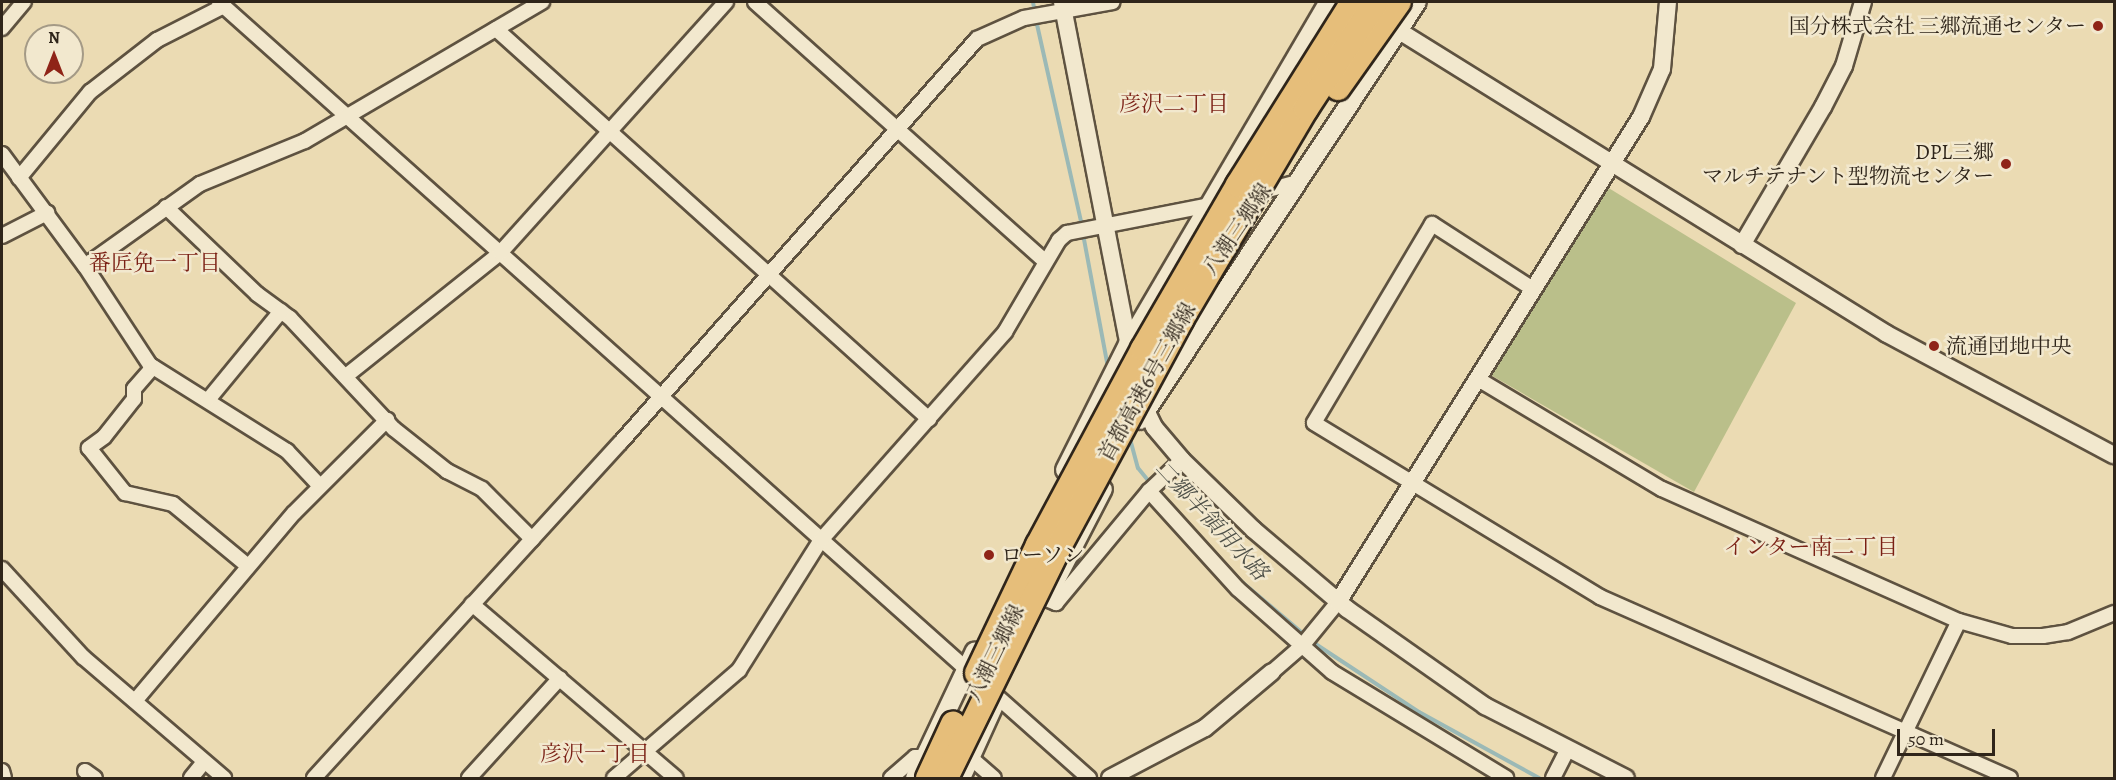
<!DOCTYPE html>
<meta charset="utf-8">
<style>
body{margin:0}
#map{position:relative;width:2116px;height:780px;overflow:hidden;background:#ebdbb3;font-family:Alegreya,"Noto Serif JP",serif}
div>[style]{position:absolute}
.green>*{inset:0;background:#babf8a}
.stream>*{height:4px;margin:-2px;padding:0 2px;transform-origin:2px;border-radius:2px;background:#9bb9b6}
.roads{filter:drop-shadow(2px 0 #5e5240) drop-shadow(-2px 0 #5e5240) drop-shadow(0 2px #5e5240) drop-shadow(0 -2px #5e5240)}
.minor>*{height:14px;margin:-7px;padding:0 7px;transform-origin:7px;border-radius:7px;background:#f2e8ce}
.tertiary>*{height:16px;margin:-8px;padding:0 8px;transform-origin:8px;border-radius:8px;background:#f2e8ce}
.secondary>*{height:18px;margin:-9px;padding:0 9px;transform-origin:9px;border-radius:9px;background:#f2e8ce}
.bridges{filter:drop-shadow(2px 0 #2f251a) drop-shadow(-2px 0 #2f251a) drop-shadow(0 2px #2f251a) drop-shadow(0 -2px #2f251a)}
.motorway-bridge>*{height:24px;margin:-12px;padding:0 12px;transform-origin:12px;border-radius:12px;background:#e6be7a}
.dots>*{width:16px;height:16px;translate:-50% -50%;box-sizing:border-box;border:3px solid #f2e8ce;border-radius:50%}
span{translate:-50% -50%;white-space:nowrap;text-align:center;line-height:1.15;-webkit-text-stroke:5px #f2e8ce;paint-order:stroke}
.poi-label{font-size:21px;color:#2f251a}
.right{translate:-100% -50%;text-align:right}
.left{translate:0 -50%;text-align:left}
.street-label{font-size:21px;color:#2f251a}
.neighbourhood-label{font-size:22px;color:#7a1f14}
.water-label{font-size:22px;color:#4f5149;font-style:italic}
.frame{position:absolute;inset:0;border:3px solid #2f251a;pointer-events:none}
.north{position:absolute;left:24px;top:24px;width:60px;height:60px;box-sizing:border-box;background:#f2e8ce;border:2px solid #a49a86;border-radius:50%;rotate:0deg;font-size:16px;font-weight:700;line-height:24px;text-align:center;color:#2f251a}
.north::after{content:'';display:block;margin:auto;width:21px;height:27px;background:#8f2418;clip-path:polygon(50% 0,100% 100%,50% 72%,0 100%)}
.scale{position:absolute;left:1897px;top:729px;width:98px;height:27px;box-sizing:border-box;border:3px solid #2f251a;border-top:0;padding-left:8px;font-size:18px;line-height:21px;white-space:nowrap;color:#2f251a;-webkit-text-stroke:4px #f2e8ce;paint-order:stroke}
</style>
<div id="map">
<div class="green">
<i style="clip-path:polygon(1607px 187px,1796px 303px,1694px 492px,1489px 374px)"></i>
</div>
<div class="stream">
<i style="left:1033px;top:2px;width:11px;rotate:80deg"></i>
<i style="left:1036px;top:20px;width:211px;rotate:77.4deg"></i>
<i style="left:1083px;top:234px;width:136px;rotate:79.4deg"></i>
<i style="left:1129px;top:435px;width:34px;rotate:75deg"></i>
<i style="left:1138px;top:468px;width:22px;rotate:51deg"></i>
<i style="left:1195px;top:532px;width:69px;rotate:46.8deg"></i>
<i style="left:1242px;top:582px;width:84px;rotate:40.2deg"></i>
<i style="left:1311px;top:641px;width:129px;rotate:33.3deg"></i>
<i style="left:1419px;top:712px;width:137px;rotate:28.8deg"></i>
</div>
<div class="roads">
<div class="minor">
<i style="left:219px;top:2px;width:1011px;rotate:41.75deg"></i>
<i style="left:755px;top:2px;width:389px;rotate:41.8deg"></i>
<i style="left:2px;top:28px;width:34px;rotate:-50deg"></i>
<i style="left:496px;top:29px;width:583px;rotate:42.01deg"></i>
<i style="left:2px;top:154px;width:139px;rotate:53.5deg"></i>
<i style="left:85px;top:266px;width:118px;rotate:56.7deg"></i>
<i style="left:150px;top:365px;width:162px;rotate:32.1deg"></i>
<i style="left:287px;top:451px;width:47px;rotate:46.7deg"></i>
<i style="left:19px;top:178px;width:112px;rotate:-50.5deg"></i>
<i style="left:90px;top:92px;width:85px;rotate:-37.8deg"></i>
<i style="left:157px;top:40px;width:75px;rotate:-26.9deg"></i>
<i style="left:1257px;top:193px;width:39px;rotate:-15deg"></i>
<i style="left:166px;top:207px;width:126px;rotate:43.7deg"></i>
<i style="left:257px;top:294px;width:41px;rotate:36deg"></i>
<i style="left:290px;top:318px;width:152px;rotate:46.9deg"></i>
<i style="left:394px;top:429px;width:68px;rotate:38.4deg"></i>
<i style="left:447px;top:471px;width:39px;rotate:27deg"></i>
<i style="left:482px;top:489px;width:71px;rotate:45deg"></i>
<i style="left:2px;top:236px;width:51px;rotate:-27.1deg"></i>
<i style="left:85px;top:266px;width:141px;rotate:-35.5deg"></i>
<i style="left:200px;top:184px;width:113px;rotate:-22.3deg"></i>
<i style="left:305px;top:141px;width:275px;rotate:-30.4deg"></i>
<i style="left:1533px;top:289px;width:120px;rotate:-147.2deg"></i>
<i style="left:1432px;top:224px;width:231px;rotate:120.7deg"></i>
<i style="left:1314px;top:423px;width:335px;rotate:31.3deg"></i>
<i style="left:1600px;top:597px;width:448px;rotate:23.8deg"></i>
<i style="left:153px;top:367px;width:29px;rotate:131deg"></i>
<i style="left:134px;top:389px;width:10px;rotate:90deg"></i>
<i style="left:134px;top:399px;width:48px;rotate:128.3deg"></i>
<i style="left:104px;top:437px;width:19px;rotate:144deg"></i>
<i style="left:89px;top:448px;width:58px;rotate:51.3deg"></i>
<i style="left:125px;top:493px;width:49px;rotate:12.9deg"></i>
<i style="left:173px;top:504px;width:97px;rotate:39.6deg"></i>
<i style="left:346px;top:376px;width:197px;rotate:-38.6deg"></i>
<i style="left:500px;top:253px;width:338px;rotate:-48deg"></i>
<i style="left:1478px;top:379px;width:214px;rotate:30.9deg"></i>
<i style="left:1662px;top:489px;width:325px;rotate:24deg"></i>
<i style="left:1959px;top:621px;width:55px;rotate:15.8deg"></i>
<i style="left:2012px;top:636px;width:31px"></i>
<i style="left:2043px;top:636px;width:25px;rotate:-9deg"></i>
<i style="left:2068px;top:632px;width:50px;rotate:-22.4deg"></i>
<i style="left:208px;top:400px;width:115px;rotate:-50.6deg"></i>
<i style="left:1149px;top:491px;width:132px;rotate:47.8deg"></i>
<i style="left:1238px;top:589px;width:125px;rotate:41.4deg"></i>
<i style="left:1332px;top:672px;width:204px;rotate:31.3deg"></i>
<i style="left:2px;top:569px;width:120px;rotate:47.4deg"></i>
<i style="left:83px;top:657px;width:186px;rotate:40.6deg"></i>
<i style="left:1046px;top:599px;width:11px;rotate:22deg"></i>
<i style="left:1056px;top:603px;width:146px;rotate:-50.3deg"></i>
<i style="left:1149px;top:491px;width:45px;rotate:-43.2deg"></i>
<i style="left:472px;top:604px;width:268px;rotate:40.5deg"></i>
<i style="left:1272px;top:672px;width:40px;rotate:-41deg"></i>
<i style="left:1302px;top:646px;width:57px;rotate:-50.7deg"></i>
<i style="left:992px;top:692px;width:130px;rotate:41.6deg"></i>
<i style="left:135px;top:701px;width:246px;rotate:-49.8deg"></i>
<i style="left:294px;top:513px;width:132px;rotate:-45deg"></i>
<i style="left:971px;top:758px;width:30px;rotate:41deg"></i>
<i style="left:2px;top:771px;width:7px;rotate:74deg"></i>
<i style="left:85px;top:771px;width:12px;rotate:35deg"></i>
<i style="left:191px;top:778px;width:21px;rotate:-51deg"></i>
<i style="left:314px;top:778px;width:455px;rotate:-47.6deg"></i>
<i style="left:621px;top:442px;width:538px;rotate:-48.54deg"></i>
<i style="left:977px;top:39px;width:51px;rotate:-24.1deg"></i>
<i style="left:1024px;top:18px;width:90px;rotate:-10.2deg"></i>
<i style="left:469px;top:778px;width:135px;rotate:-47.7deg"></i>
<i style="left:614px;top:778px;width:165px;rotate:-40.8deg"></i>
<i style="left:739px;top:670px;width:154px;rotate:-57.8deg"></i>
<i style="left:821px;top:540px;width:278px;rotate:-48.5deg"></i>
<i style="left:1005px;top:332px;width:107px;rotate:-59.6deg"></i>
<i style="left:1059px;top:240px;width:11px;rotate:-41deg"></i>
<i style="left:1067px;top:233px;width:151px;rotate:-11.1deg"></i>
<i style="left:891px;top:778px;width:32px;rotate:-41deg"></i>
<i style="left:915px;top:757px;width:16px"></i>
<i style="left:1553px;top:778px;width:30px;rotate:-63deg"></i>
<i style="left:1883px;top:778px;width:174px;rotate:-64.2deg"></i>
</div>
<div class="tertiary">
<i style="left:1062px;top:2px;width:356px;rotate:79deg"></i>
<i style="left:1388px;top:24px;width:587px;rotate:31.85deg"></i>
<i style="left:1887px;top:334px;width:257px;rotate:28.1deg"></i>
<i style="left:1742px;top:245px;width:160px;rotate:-59.6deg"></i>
<i style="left:1823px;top:107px;width:46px;rotate:-62.9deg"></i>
<i style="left:1844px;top:66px;width:67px;rotate:-73.5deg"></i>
<i style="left:1142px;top:402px;width:28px;rotate:64deg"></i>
<i style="left:1154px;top:427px;width:43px;rotate:49.7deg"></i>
<i style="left:1182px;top:460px;width:100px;rotate:44.2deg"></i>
<i style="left:1254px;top:530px;width:122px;rotate:40.3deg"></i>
<i style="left:1347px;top:609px;width:169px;rotate:35.1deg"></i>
<i style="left:1485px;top:706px;width:158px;rotate:27.1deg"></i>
<i style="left:1338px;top:602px;width:572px;rotate:-58.01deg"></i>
<i style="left:1641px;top:117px;width:52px;rotate:-66.4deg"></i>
<i style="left:1662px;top:69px;width:67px;rotate:-84.9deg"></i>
<i style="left:1110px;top:778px;width:107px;rotate:-27.8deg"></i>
<i style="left:1205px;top:728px;width:87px;rotate:-39.9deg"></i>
</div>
<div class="secondary">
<i style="left:1140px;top:420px;width:501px;rotate:-56.47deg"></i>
<i style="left:1065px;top:470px;width:141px;rotate:-63.4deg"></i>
<i style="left:1128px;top:344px;width:397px;rotate:-59.6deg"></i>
<i style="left:1049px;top:593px;width:117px;rotate:-62.6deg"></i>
<i style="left:915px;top:778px;width:140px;rotate:-64.7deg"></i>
<i style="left:961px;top:778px;width:82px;rotate:-65.6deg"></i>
</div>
</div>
<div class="bridges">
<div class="motorway-bridge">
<i style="left:1338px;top:88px;width:105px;rotate:-54.7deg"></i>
<i style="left:977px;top:673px;width:142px;rotate:-64.5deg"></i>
<i style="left:1038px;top:545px;width:222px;rotate:-61.8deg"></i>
<i style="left:1143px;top:349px;width:190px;rotate:-59.9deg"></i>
<i style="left:1238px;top:185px;width:216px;rotate:-57.9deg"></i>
<i style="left:928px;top:778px;width:60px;rotate:-65.2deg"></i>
<i style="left:946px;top:778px;width:257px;rotate:-63.9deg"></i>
<i style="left:1059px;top:547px;width:258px;rotate:-61.7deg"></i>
<i style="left:1181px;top:320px;width:245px;rotate:-59.4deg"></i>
<i style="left:1306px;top:109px;width:128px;rotate:-56.8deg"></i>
</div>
</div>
<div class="dots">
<i style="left:2098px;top:26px;background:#8f2418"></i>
<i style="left:2006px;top:164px;background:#8f2418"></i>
<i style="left:1934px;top:346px;background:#8f2418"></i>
<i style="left:989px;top:555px;background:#8f2418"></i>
</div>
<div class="poi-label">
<span class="right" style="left:2086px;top:26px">国分株式会社 三郷流通センター</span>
<span class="right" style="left:1994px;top:164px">DPL三郷<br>マルチテナント型物流センター</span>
<span class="left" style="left:1946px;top:346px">流通団地中央</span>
<span class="left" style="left:1001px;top:555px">ローソン</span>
</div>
<div class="street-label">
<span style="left:1237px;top:229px;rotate:-56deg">八潮三郷線</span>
<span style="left:1147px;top:382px;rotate:-61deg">首都高速6号三郷線</span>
<span style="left:995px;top:653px;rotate:-64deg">八潮三郷線</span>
</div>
<div class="neighbourhood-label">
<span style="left:1174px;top:105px">彦沢二丁目</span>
<span style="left:155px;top:264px">番匠免一丁目</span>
<span style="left:1811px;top:548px">インター南二丁目</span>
<span style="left:595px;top:755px">彦沢一丁目</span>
</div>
<div class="water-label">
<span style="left:1211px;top:521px;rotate:47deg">二郷半領用水路</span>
</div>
<div class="frame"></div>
<div class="north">N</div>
<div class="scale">50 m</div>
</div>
